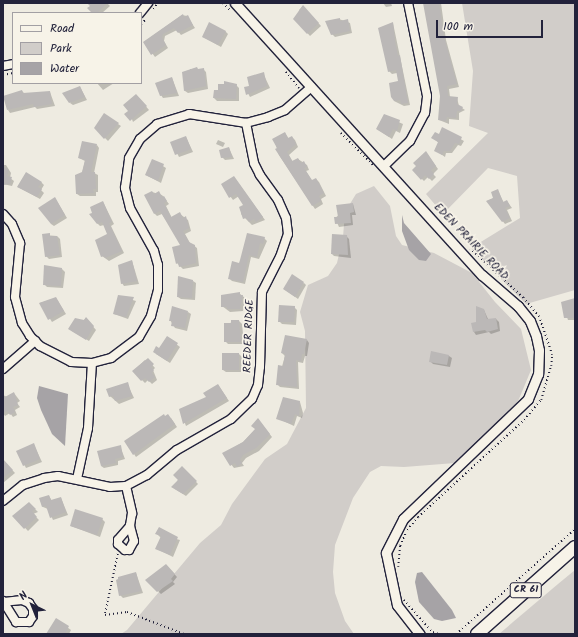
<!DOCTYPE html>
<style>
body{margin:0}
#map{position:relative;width:578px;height:637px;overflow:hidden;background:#eeebe1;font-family:Kalam,sans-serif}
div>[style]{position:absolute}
.green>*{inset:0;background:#d1cdc9}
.water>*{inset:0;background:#a6a3a6}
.shadow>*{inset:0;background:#0003}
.building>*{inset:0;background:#bbb8b7}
.path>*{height:1.5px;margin-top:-0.75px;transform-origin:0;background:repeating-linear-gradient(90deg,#22223b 0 1px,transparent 0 4px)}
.roads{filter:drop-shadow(1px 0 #22223b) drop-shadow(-1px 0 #22223b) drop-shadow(0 1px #22223b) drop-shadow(0 -1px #22223b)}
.minor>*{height:8px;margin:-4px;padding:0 4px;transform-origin:4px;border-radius:4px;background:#f7f3e8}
.tertiary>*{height:9px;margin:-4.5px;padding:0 4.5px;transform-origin:4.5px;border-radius:4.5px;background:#f7f3e8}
.primary>*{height:12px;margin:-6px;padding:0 6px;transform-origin:6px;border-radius:6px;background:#f7f3e8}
span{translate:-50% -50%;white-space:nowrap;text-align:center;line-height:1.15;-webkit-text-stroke:3.5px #f7f3e8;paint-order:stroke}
.shield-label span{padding:1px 3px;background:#f7f3e8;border:1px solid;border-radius:3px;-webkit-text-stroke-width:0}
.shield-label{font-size:10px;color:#22223b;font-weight:700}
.street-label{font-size:11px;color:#22223b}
.frame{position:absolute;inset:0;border:4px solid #22223b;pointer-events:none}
.legend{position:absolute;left:12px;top:12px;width:130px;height:72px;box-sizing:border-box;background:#f7f3e8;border:1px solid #a29fa3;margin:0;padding:5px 7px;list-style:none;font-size:12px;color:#22223b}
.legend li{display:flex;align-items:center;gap:8px;height:20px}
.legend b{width:20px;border:1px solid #a29fa3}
.north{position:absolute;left:12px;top:585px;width:40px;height:40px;-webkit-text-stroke:3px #f7f3e8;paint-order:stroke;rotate:317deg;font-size:11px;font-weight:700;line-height:16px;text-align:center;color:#22223b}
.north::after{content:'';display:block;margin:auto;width:14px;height:18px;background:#22223b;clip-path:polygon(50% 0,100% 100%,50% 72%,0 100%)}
.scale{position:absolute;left:436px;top:20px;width:107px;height:18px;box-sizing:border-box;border:2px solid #22223b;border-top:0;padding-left:5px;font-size:12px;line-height:14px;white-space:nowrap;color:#22223b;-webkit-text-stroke:3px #f7f3e8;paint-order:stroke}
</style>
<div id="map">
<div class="green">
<i style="clip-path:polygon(462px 3px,575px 3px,575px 290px,526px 304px,471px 248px,520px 218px,517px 176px,488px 168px,443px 214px,426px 194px,488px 133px,469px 126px,473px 71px)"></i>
<i style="clip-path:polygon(374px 186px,390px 206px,396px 236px,402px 245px,434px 253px,472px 273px,495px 302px,521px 329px,531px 370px,519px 399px,501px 427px,455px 463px,404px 467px,381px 466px,370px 472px,353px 498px,335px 545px,333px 572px,335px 593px,345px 621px,354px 634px,121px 634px,127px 630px,200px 543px,221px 525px,232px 504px,265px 459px,287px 444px,306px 408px,305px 331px,300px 312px,308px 285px,328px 276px,337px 263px,343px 237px,345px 212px,356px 194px)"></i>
<i style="clip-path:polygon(575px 570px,575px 634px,499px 634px,558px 584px)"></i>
</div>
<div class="water">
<i style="clip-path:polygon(402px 215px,404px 223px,431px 254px,426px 261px,419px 260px,409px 250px,402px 231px)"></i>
<i style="clip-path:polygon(39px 386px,68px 394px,65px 446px,52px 434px,41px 410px,37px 398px)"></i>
<i style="clip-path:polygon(422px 572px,452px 610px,456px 618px,442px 621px,434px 619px,419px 602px,415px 582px,417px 573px)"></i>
</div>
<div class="shadow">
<i style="clip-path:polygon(90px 3px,107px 3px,110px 6px,102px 13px,93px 13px)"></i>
<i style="clip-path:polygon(383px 3px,391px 3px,392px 6px,386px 7px)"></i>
<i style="clip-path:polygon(424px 3px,441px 3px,446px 40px,459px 87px,449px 89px,450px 97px,457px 98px,459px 106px,465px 110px,459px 113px,459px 120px,449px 119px,449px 124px,439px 120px,441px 96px)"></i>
<i style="clip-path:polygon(303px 6px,321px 26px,310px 36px,295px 19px,301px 13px,299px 10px)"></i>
<i style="clip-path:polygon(182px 15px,187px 16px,195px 28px,181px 35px,177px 30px,165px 36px,164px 41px,168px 48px,155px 57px,144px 42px)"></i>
<i style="clip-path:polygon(339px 19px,350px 23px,352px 33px,335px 37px,332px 34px)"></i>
<i style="clip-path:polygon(393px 23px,410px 105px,404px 106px,394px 101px,399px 82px,397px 73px,392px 74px,389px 71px,379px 29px)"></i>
<i style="clip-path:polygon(225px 31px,228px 34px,221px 47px,203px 37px)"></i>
<i style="clip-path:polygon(190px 69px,203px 69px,206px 72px,208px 89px,188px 93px,185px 91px,183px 73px,190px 72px)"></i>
<i style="clip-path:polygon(263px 73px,270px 88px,250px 97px,245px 88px,250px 86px)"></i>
<i style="clip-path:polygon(172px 78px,179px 96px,163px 98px,161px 95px)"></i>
<i style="clip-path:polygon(97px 83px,114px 83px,103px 90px)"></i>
<i style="clip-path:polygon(236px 85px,239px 88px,239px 101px,217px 101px,214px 98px,215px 91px)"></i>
<i style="clip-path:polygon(80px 87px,87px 100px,73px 105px,70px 103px)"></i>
<i style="clip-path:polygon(22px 91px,25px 94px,50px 92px,55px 106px,37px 109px,35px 107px,10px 113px,8px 110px)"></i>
<i style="clip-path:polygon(139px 98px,149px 110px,133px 122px,129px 111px)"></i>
<i style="clip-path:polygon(384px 116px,403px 124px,400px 133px,396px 131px,392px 139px,377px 129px)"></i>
<i style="clip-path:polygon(118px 124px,121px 126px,108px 141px,95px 128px)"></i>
<i style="clip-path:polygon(443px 129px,464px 141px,461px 146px,458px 145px,452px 153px,446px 153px,445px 157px,435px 150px,439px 143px,433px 138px,439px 135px)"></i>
<i style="clip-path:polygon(285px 133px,289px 139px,292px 137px,295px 140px,298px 147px,289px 155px,293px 162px,298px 159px,307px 165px,309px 170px,306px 171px,312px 181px,316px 179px,319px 182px,326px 196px,321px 199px,323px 204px,315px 209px,279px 155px,274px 139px)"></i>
<i style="clip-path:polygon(186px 137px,193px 152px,179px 157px,172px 143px)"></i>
<i style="clip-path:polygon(218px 140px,225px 143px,223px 147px,216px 144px)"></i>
<i style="clip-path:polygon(97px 145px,99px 148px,94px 173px,98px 175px,98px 192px,96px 192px,96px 196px,80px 196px,77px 194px,85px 161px,79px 158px)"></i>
<i style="clip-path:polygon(229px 148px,234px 159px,225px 160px,222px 157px)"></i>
<i style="clip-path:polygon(428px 155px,438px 169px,433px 174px,436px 177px,432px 181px,428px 177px,424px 181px,413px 170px)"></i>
<i style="clip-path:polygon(153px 160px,166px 168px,161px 183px,146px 175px)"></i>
<i style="clip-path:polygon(3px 165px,6px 165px,11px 173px,10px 178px,14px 181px,12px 186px,3px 184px)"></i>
<i style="clip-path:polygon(236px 180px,265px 220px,252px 225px,241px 214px,244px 205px,239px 196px,233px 200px,222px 185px)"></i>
<i style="clip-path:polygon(41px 182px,44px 185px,41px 190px,44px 193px,40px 199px,18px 187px)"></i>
<i style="clip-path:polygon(498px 191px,504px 203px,507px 201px,512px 208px,507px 210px,512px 221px,505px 224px,487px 201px,494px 198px)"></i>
<i style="clip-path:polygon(152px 192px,162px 195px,169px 204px,166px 206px,172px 218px,180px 214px,188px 220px,191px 231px,185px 234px,190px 243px,197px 248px,199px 266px,183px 269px,177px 263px,182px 245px,162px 214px,157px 216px,155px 214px,145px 195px)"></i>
<i style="clip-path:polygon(55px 198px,67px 218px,54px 226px,51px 224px)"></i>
<i style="clip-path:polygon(103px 202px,114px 224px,111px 226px,124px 253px,109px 261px,102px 256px,108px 235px,104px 225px,100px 226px,98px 224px,93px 213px)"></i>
<i style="clip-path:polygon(353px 204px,356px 215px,352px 215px,353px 225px,339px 227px,335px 218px)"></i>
<i style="clip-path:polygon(44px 235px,57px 236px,60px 239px,62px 257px,49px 259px,46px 256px)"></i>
<i style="clip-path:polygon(346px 236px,349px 239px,351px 258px,334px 256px,332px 254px)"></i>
<i style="clip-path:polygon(264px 238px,267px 241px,259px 259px,251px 257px,245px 284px,232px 281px,229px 278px,239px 264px)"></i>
<i style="clip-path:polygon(132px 261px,139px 284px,124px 286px,122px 283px)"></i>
<i style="clip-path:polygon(62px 269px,65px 272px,63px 288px,47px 287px,44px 284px)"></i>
<i style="clip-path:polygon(193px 281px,196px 283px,195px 300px,181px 299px,178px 297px)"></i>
<i style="clip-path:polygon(304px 283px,306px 285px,298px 299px,284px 289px)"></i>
<i style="clip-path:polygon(239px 293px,245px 298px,243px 311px,230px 312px,222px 306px)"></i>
<i style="clip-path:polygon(119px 296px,136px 301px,128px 319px,114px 314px)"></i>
<i style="clip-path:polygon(56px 298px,66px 314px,52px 322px,40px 303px)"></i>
<i style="clip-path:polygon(575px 299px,575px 320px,568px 320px,562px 303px)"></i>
<i style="clip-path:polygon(294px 307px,297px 310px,296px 325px,282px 324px,279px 321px)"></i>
<i style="clip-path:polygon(484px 310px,488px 319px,496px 319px,499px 322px,500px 331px,491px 334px,489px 332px,476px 335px,474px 332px)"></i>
<i style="clip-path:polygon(188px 312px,191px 314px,187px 331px,175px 328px,170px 320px)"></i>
<i style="clip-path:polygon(86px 318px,96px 330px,89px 341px,72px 331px)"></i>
<i style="clip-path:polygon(239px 321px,242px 324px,244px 344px,228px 344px,225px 341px,225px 324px)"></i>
<i style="clip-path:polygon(167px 337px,180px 347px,170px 363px,156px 354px)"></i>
<i style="clip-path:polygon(307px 340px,309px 343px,307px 356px,305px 356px,303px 363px,298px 362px,299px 389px,280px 387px,277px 384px,285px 356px,282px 353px)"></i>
<i style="clip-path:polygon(432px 352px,449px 356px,452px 358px,450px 367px,433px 364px,430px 361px)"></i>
<i style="clip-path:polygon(239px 354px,242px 357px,241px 372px,226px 372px,223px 370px)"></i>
<i style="clip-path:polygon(145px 360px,147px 362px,148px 360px,155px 368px,153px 370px,157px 380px,152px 384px,148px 380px,145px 383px,133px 371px)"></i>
<i style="clip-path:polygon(127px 383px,134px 398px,119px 404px,110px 396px)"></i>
<i style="clip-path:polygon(218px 385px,229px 401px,186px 426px,180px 410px,207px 398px)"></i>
<i style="clip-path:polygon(14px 393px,20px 401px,17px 403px,20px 407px,15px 410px,17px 415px,13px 417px,10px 413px,5px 416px,3px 413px,3px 395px,7px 397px)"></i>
<i style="clip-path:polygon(300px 402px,303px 413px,302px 418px,297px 416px,294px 426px,277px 418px)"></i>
<i style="clip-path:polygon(166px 417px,171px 418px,177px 427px,136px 457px,134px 454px)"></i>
<i style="clip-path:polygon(258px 419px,272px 437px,259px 451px,246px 458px,242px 463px,244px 466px,234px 468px,223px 454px,243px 442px,256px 429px)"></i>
<i style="clip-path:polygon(34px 445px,42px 462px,26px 468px,18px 452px)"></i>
<i style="clip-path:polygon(120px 446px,125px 459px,118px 461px,118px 465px,104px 468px,101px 466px)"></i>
<i style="clip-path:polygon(3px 460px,15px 473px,3px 483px)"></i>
<i style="clip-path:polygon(182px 467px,198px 484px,186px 496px,175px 489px)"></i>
<i style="clip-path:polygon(49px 496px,52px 501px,61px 498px,68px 515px,53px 520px,48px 509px,43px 507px,40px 499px)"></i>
<i style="clip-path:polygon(29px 503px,38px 512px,33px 514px,39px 520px,28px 531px,14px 516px)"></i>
<i style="clip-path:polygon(102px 519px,105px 522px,100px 537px,71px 526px)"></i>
<i style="clip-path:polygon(157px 534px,180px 540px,173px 557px,157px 549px,161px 538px)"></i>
<i style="clip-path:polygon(166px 565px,177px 577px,173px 582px,175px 584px,161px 594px,147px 580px)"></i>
<i style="clip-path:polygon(136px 573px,143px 593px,123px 598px,120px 595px,120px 580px)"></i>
<i style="clip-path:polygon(56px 619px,71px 630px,69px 634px,47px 634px)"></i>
</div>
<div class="building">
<i style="clip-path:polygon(87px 3px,107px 3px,97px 13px,92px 13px,87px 8px,90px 6px)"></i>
<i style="clip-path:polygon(423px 3px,439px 3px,444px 37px,457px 84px,447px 86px,448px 96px,458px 97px,457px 104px,463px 107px,461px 111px,457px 111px,456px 118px,447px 117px,446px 121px,438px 120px,440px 96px)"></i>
<i style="clip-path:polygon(303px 5px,319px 23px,307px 34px,293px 19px)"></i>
<i style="clip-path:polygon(183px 14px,184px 17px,188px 15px,193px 25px,178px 33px,174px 28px,163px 34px,162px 37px,166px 45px,151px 55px,143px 42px)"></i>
<i style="clip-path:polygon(340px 18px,340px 21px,348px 19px,350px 31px,331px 35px,325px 21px)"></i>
<i style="clip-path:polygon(209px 22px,226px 31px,218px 45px,202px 37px)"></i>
<i style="clip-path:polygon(393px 22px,395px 42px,398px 56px,400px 55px,408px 103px,401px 104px,400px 100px,394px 101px,391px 97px,389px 83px,398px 81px,396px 70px,388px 72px,378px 28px)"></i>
<i style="clip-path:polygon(197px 67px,198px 69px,204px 68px,206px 86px,184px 91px,182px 72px)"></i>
<i style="clip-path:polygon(264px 72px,267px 86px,246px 95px,244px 87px,249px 86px,247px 77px)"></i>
<i style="clip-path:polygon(172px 77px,177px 93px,160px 96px,155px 83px)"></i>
<i style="clip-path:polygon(224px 81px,237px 84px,236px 99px,213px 98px,214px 90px,218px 90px,218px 84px,224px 84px)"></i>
<i style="clip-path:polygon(80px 86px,85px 97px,69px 103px,62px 93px)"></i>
<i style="clip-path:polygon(22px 90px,23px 93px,50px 91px,52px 104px,34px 107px,33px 104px,7px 110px,3px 96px)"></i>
<i style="clip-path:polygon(136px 94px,147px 106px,130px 121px,124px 114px,128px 111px,123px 105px)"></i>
<i style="clip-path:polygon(104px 113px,119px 123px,104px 139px,94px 128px)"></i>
<i style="clip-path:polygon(384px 114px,400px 120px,397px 131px,393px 129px,389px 137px,376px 129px)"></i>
<i style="clip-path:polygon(442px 127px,462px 137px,459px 144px,455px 143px,450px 151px,444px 151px,442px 155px,434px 151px,438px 142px,431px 138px,435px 132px,439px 134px)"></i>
<i style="clip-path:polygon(285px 132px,288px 138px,292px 136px,296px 144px,287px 152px,292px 161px,298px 158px,301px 163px,304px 161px,307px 167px,304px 168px,312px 180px,316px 178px,324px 193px,319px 196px,321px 201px,312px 206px,275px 149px,277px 148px,272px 139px)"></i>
<i style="clip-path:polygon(186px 136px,191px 149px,175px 155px,170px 142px)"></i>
<i style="clip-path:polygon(82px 141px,97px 144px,91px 172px,95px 172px,96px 189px,93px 189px,94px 193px,76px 194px,75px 175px,82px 172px,85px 160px,78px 158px)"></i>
<i style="clip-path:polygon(229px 147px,232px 157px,221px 158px,219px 150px)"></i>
<i style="clip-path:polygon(426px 151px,436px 166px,431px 170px,434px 174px,429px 179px,425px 175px,421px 180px,412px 170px,416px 166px,413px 163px)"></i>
<i style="clip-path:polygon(152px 159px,164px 164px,158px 181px,145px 175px)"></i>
<i style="clip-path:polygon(3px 167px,9px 170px,7px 176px,12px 177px,10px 184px,3px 185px)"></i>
<i style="clip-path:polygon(26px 172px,42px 182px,38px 187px,42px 189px,37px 197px,17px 187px)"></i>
<i style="clip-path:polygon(234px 176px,263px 217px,256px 222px,254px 219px,249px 222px,246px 218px,243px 219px,239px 207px,243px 205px,236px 194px,229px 198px,221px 184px)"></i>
<i style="clip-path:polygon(498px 189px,503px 202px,507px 200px,510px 206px,505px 208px,510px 218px,502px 222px,486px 201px,493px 198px,491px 192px)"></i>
<i style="clip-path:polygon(152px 191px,154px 194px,159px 191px,162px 197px,164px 196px,167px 201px,164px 203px,171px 217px,180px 212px,183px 218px,186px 216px,189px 228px,183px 231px,189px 242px,195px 245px,196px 263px,179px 267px,178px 263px,176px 264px,172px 247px,180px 245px,160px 211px,154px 214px,144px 195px)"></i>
<i style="clip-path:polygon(55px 197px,65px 215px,51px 224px,38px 208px)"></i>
<i style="clip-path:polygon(103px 201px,112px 222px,109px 223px,122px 251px,105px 258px,104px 256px,101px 257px,95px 240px,107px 234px,102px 222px,97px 224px,89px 214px,92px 213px,90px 207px)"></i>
<i style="clip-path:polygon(353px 203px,354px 212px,350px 213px,351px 223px,335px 224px,334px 217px,338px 217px,336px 205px)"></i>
<i style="clip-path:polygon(50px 233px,50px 236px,57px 236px,60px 255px,45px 257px,42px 234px)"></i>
<i style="clip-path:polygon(247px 233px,265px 237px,263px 244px,260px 243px,257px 257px,249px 255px,243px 282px,228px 279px,232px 261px,239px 263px,240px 260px)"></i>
<i style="clip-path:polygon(332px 234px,347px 235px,348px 255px,331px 254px)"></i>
<i style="clip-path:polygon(132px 260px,137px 281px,121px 284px,118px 265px)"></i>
<i style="clip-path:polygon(44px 265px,62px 268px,61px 286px,43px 285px)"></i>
<i style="clip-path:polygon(292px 274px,304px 282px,295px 297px,283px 289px)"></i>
<i style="clip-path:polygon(178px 276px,193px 280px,192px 298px,177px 297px)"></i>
<i style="clip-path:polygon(240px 292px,240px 295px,243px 295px,240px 309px,227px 309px,227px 307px,221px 307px,221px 295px)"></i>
<i style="clip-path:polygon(118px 295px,134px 297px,126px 317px,113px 314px)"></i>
<i style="clip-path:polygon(56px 297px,64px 311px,48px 320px,39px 303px)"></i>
<i style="clip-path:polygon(575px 298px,574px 318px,564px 318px,561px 302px)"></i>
<i style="clip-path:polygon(279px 305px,295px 306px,294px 322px,278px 322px)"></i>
<i style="clip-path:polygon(172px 306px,188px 311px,185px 328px,171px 326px,172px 321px,169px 321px)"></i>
<i style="clip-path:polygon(476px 306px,484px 309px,487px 319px,496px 318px,498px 329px,487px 332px,485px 330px,473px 332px,471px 323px,476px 322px)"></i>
<i style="clip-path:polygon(86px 317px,94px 326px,86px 340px,68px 329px,75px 318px,84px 320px)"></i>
<i style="clip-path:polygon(231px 320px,239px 320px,241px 342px,224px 342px,224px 323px,231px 323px)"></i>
<i style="clip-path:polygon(285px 335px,307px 339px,304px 354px,302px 354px,301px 361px,296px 360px,297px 387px,276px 385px,278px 365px,283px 366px,285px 354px,281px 353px)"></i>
<i style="clip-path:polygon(167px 336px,178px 343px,167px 361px,153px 352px,156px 346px,159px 348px)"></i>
<i style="clip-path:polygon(431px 351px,449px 355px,447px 365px,429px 362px)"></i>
<i style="clip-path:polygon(222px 353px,239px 353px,239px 370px,222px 370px)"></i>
<i style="clip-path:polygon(148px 358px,154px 364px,151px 367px,154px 370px,152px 373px,155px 377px,149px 382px,145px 378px,141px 381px,132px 371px)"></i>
<i style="clip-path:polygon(128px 382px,132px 396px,115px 401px,113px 396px,109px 397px,106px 389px)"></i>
<i style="clip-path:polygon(218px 384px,227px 398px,183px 424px,179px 409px,206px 397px,203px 393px)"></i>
<i style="clip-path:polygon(14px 392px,18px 405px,13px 407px,15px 412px,10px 415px,7px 411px,3px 413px,3px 398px)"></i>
<i style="clip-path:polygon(283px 397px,300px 401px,299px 416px,295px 414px,291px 424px,276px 419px)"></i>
<i style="clip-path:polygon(164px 414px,165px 416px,168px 414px,175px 424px,133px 455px,124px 441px)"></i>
<i style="clip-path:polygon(258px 418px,270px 434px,256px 448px,243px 455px,240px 460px,242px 463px,237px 467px,235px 463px,230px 466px,222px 453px,243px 442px,255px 429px,251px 426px)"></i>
<i style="clip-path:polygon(34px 443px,40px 459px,23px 466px,16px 451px)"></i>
<i style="clip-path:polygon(121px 445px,123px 457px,115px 459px,116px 463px,101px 466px,97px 451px)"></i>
<i style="clip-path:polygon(3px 459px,13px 470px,3px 478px)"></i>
<i style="clip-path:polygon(182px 466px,197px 481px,183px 494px,171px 487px,178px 480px,173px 475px)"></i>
<i style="clip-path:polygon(49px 495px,51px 500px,61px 497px,66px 512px,50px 518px,46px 506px,42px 507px,39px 498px)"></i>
<i style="clip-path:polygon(29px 502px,36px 509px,32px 511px,37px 517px,24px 529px,12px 516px)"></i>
<i style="clip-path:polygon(75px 509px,103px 518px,97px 535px,70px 526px)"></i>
<i style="clip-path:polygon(159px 527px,178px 537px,170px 555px,155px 549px,161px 536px,155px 534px)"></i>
<i style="clip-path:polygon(166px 564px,175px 574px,171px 579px,173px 581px,157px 592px,145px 580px)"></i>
<i style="clip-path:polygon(136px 572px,141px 591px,119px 596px,116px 580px,118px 579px,118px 577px)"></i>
<i style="clip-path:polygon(56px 618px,69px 626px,65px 634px,46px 634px)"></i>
</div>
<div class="path">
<i style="left:223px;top:3px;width:10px;rotate:45deg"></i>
<i style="left:153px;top:9px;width:8px;rotate:-50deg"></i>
<i style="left:141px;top:24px;width:7px;rotate:-45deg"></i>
<i style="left:286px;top:72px;width:21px;rotate:51deg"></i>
<i style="left:3px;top:75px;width:10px;rotate:-11deg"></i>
<i style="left:341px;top:133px;width:47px;rotate:45deg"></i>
<i style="left:407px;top:530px;width:17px;rotate:-50deg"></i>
<i style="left:418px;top:517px;width:144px;rotate:-42.5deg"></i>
<i style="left:524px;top:420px;width:26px;rotate:-50deg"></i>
<i style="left:541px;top:400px;width:35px;rotate:-74deg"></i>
<i style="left:551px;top:366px;width:11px;rotate:-85deg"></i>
<i style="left:552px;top:355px;width:40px;rotate:-108.9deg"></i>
<i style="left:539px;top:317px;width:25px;rotate:-130deg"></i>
<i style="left:523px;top:298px;width:72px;rotate:-137.2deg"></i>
<i style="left:118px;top:554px;width:62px;rotate:102deg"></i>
<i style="left:105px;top:615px;width:22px;rotate:-8deg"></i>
<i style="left:127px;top:612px;width:61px;rotate:21.1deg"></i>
<i style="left:398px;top:567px;width:21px;rotate:-85deg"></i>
<i style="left:400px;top:546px;width:13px;rotate:-67deg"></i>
<i style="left:404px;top:600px;width:45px;rotate:48.6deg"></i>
<i style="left:433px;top:632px;width:6px;rotate:18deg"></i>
<i style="left:456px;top:634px;width:159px;rotate:-41.4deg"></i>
</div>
<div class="roads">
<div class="minor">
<i style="left:140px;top:13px;width:13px;rotate:-51deg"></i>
<i style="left:3px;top:66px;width:10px;rotate:-11deg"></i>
<i style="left:384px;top:166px;width:36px;rotate:-44deg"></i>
<i style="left:410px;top:141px;width:32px;rotate:-62deg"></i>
<i style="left:425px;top:113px;width:17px;rotate:-83deg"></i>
<i style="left:427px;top:96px;width:95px;rotate:-101.5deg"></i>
<i style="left:3px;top:214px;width:13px;rotate:48deg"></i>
<i style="left:12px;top:224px;width:21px;rotate:67deg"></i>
<i style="left:20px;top:243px;width:54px;rotate:95.3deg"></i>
<i style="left:15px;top:297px;width:27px;rotate:75deg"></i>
<i style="left:22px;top:323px;width:15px;rotate:58deg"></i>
<i style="left:30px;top:336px;width:14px;rotate:45deg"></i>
<i style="left:40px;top:346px;width:35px;rotate:27deg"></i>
<i style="left:71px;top:362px;width:21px;rotate:3deg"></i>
<i style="left:92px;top:363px;width:20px;rotate:-15deg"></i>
<i style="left:111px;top:358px;width:35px;rotate:-37deg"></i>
<i style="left:139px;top:337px;width:24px;rotate:-60deg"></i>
<i style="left:151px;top:316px;width:27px;rotate:-75deg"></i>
<i style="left:158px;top:290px;width:25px;rotate:-90deg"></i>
<i style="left:158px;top:265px;width:15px;rotate:-106deg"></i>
<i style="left:154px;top:251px;width:49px;rotate:-119.2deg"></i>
<i style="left:130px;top:208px;width:21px;rotate:-104deg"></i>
<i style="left:125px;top:188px;width:30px;rotate:-82deg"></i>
<i style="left:129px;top:158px;width:22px;rotate:-60deg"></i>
<i style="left:140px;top:139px;width:23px;rotate:-41deg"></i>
<i style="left:157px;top:124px;width:34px;rotate:-17deg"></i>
<i style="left:189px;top:114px;width:58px;rotate:9deg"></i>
<i style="left:246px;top:123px;width:23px;rotate:-15deg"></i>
<i style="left:268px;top:117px;width:18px;rotate:-22deg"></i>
<i style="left:285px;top:110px;width:35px;rotate:-41deg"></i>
<i style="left:3px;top:369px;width:43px;rotate:-41.2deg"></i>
<i style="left:77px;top:479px;width:52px;rotate:-77.8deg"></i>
<i style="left:88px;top:428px;width:65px;rotate:-86.5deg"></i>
<i style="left:126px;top:486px;width:28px;rotate:77deg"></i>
<i style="left:132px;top:513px;width:13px;rotate:99deg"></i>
<i style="left:130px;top:526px;width:18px;rotate:131deg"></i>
<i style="left:118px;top:540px;width:4px;rotate:90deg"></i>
<i style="left:118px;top:544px;width:9px;rotate:41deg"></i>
<i style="left:125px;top:550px;width:4px"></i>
<i style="left:129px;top:550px;width:10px;rotate:-61deg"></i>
<i style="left:134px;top:541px;width:16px;rotate:-105deg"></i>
<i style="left:3px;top:501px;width:26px;rotate:-39deg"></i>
<i style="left:23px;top:485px;width:22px;rotate:-18deg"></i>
<i style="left:44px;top:478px;width:14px;rotate:-8deg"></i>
<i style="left:58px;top:476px;width:53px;rotate:11.9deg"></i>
<i style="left:110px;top:487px;width:16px;rotate:-4deg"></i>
<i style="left:126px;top:486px;width:24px;rotate:-28deg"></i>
<i style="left:147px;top:475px;width:39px;rotate:-40deg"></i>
<i style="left:177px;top:450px;width:62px;rotate:-29.9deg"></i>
<i style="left:231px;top:419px;width:29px;rotate:-44deg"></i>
<i style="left:252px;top:399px;width:15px;rotate:-67deg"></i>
<i style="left:258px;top:385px;width:18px;rotate:-84deg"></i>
<i style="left:260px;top:367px;width:75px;rotate:-88.5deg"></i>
<i style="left:262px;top:292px;width:39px;rotate:-63deg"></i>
<i style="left:280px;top:257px;width:24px;rotate:-71deg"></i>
<i style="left:288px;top:234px;width:16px;rotate:-97deg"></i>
<i style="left:286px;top:218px;width:20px;rotate:-114deg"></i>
<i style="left:278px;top:200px;width:31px;rotate:-126deg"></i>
<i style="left:260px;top:175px;width:13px;rotate:-117deg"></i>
<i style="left:254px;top:163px;width:41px;rotate:-101.3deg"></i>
<i style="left:3px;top:601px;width:25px;rotate:58deg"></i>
<i style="left:16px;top:622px;width:13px"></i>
<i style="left:29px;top:622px;width:7px;rotate:-56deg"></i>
<i style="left:33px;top:616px;width:7px;rotate:-90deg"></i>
<i style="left:33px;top:609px;width:7px;rotate:-124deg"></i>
<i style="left:29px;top:603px;width:8px;rotate:-157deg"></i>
<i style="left:22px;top:600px;width:18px;rotate:174deg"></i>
</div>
<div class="tertiary">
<i style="left:235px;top:3px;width:367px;rotate:47.8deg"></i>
<i style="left:482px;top:275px;width:48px;rotate:40.7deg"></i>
<i style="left:518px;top:306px;width:19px;rotate:51deg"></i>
<i style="left:530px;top:321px;width:16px;rotate:68deg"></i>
<i style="left:536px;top:336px;width:14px;rotate:78deg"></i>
<i style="left:539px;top:350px;width:24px;rotate:92deg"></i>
<i style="left:538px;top:374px;width:27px;rotate:112deg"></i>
<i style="left:528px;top:399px;width:173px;rotate:136.2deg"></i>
<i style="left:403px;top:519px;width:38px;rotate:117deg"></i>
<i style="left:386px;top:553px;width:53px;rotate:78.1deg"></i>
<i style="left:397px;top:605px;width:37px;rotate:52deg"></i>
</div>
<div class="primary">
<i style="left:477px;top:634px;width:131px;rotate:-41.6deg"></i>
</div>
</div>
<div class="shield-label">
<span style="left:526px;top:590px">CR 61</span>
</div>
<div class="street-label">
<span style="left:471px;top:242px;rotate:46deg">EDEN PRAIRIE ROAD</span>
<span style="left:249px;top:336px;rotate:-88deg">REEDER RIDGE</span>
</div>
<div class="frame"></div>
<ul class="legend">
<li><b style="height:5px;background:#f7f3e8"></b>Road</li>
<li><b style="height:11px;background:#d1cdc9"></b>Park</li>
<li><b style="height:11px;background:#a6a3a6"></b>Water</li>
</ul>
<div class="north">N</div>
<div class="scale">100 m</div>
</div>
